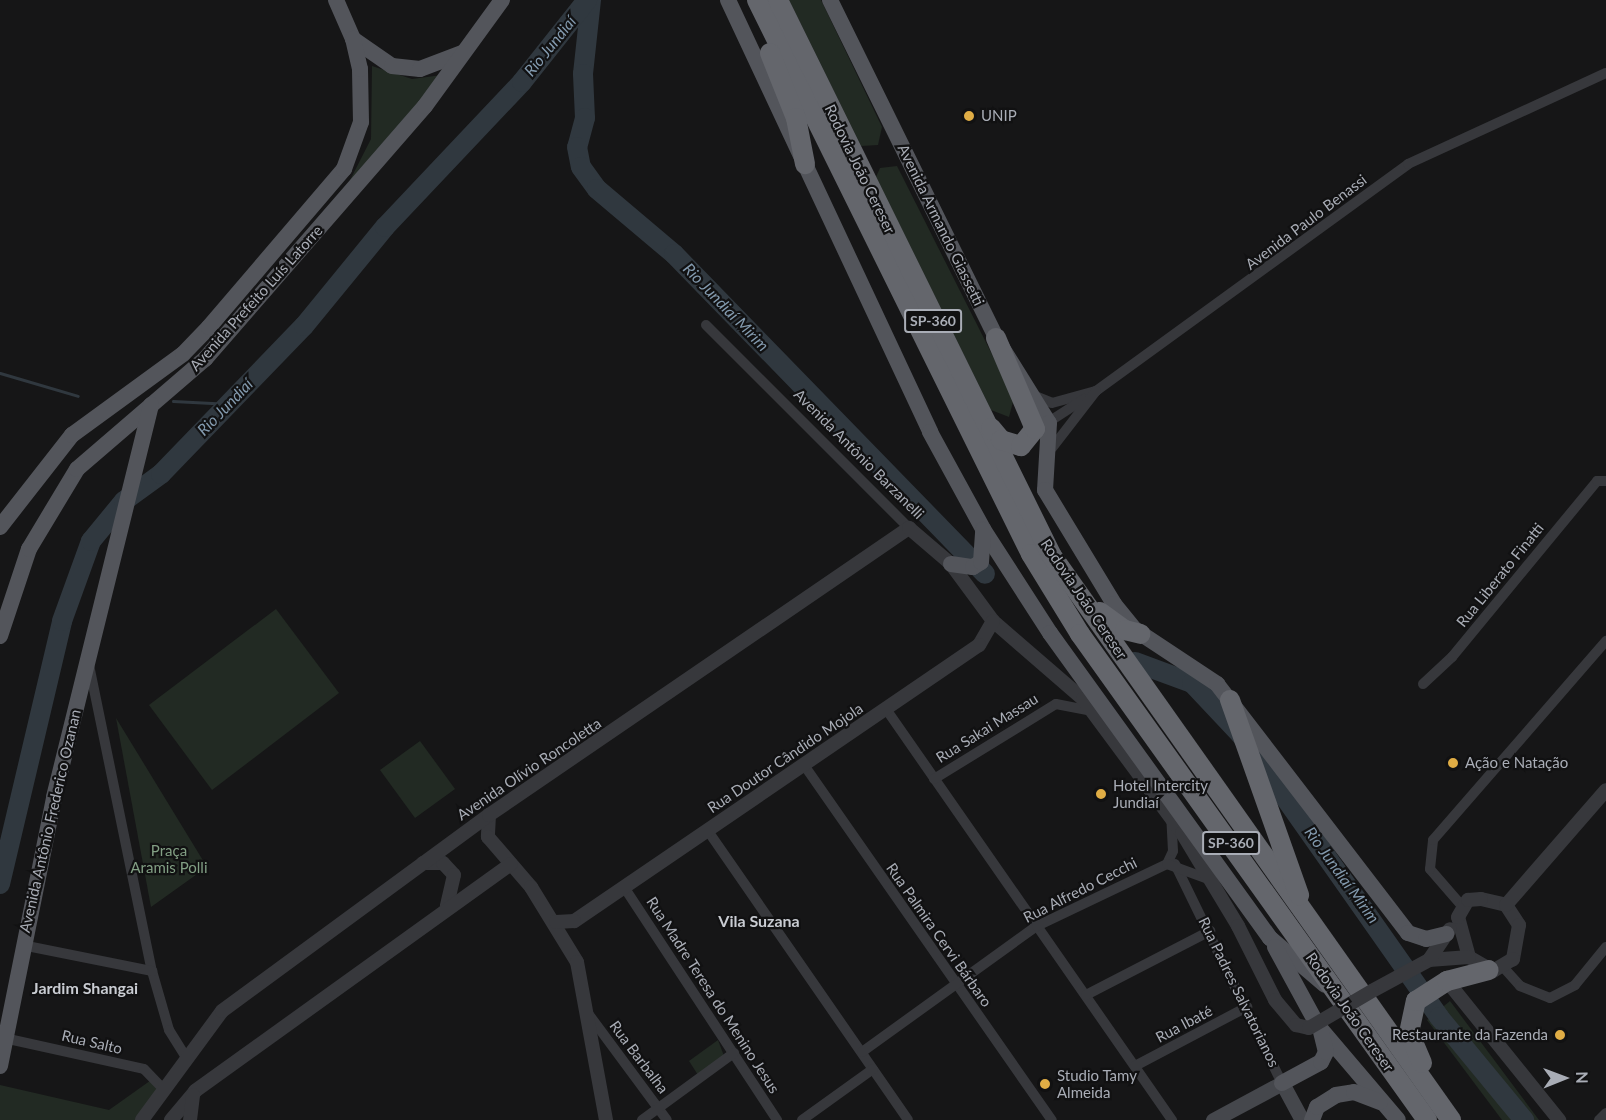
<!DOCTYPE html>
<meta charset="utf-8">
<style>
body{margin:0}
#map{position:relative;width:1606px;height:1120px;overflow:hidden;background:#161617;font-family:Lato,sans-serif}
div>[style]{position:absolute}
.green>*{inset:0;background:#222a23}
.stream>*{height:3px;margin:-1.5px;padding:0 1.5px;transform-origin:1.5px;border-radius:1.5px;background:#30383f}
.river>*{height:20px;margin:-10px;padding:0 10px;transform-origin:10px;border-radius:10px;background:#30383f}
.minor>*{height:10px;margin:-5px;padding:0 5px;transform-origin:5px;border-radius:5px;background:#37383c}
.tertiary>*{height:14px;margin:-7px;padding:0 7px;transform-origin:7px;border-radius:7px;background:#37383c}
.secondary>*{height:15px;margin:-7.5px;padding:0 7.5px;transform-origin:7.5px;border-radius:7.5px;background:#45474c}
.primary>*{height:16px;margin:-8px;padding:0 8px;transform-origin:8px;border-radius:8px;background:#53555b}
.motorway>*{height:20px;margin:-10px;padding:0 10px;transform-origin:10px;border-radius:10px;background:#64666c}
.tertiary-bridge>*{height:14px;margin:-7px;padding:0 7px;transform-origin:7px;border-radius:7px;background:#37383c}
.dots>*{width:16px;height:16px;translate:-50% -50%;box-sizing:border-box;border:3px solid #111112;border-radius:50%}
span{translate:-50% -50%;white-space:nowrap;text-align:center;line-height:1.15;-webkit-text-stroke:4.5px #111112;paint-order:stroke}
.shield-label span{padding:2px 4px;background:#111112;border:2px solid;border-radius:4px;-webkit-text-stroke-width:0}
.shield-label{font-size:14px;color:#a9adb6;font-weight:700}
.poi-label{font-size:15px;color:#a9adb6}
.left{translate:0 -50%;text-align:left}
.right{translate:-100% -50%;text-align:right}
.street-label{font-size:15px;color:#a9adb6}
.park-label{font-size:15px;color:#829f84}
.water-label{font-size:16px;color:#839aae;font-style:italic}
.neighbourhood-label{font-size:16px;color:#c9ccd2;font-weight:700}
.north{position:absolute;left:1534px;top:1048px;width:60px;height:60px;-webkit-text-stroke:4px #111112;paint-order:stroke;rotate:89deg;font-size:16px;font-weight:700;line-height:24px;text-align:center;color:#a9adb6}
.north::after{content:'';display:block;margin:auto;width:21px;height:27px;background:#a9adb6;clip-path:polygon(50% 0,100% 100%,50% 72%,0 100%)}
</style>
<div id="map">
<div class="green">
<i style="clip-path:polygon(789px 0,821px 0,882px 127px,878px 145px,861px 146px)"></i>
<i style="clip-path:polygon(372px 66px,412px 79px,442px 75px,346px 188px,371px 139px)"></i>
<i style="clip-path:polygon(897px 166px,1014px 398px,1009px 417px,991px 410px,876px 177px,880px 168px)"></i>
<i style="clip-path:polygon(276px 609px,339px 693px,212px 790px,149px 705px)"></i>
<i style="clip-path:polygon(116px 718px,207px 867px,151px 907px)"></i>
<i style="clip-path:polygon(420px 741px,455px 789px,415px 818px,380px 770px)"></i>
<i style="clip-path:polygon(1450px 1001px,1539px 1120px,1502px 1120px,1427px 1020px)"></i>
<i style="clip-path:polygon(718px 1040px,724px 1056px,698px 1075px,689px 1061px)"></i>
<i style="clip-path:polygon(154px 1078px,159px 1086px,137px 1120px,0 1120px,0 1085px,109px 1110px)"></i>
</div>
<div class="stream">
<i style="left:0;top:373px;width:81px;rotate:16.4deg"></i>
<i style="left:173px;top:401px;width:58px;rotate:3deg"></i>
</div>
<div class="river">
<i style="left:591px;top:0;width:74px;rotate:96.2deg"></i>
<i style="left:583px;top:74px;width:44px;rotate:87.4deg"></i>
<i style="left:585px;top:118px;width:30px;rotate:105deg"></i>
<i style="left:577px;top:147px;width:20px;rotate:79deg"></i>
<i style="left:581px;top:167px;width:27px;rotate:54deg"></i>
<i style="left:597px;top:189px;width:101px;rotate:40.2deg"></i>
<i style="left:674px;top:254px;width:446px;rotate:45.8deg"></i>
<i style="left:1135px;top:662px;width:61px;rotate:20.2deg"></i>
<i style="left:1192px;top:683px;width:71px;rotate:46.7deg"></i>
<i style="left:1241px;top:735px;width:345px;rotate:54.9deg"></i>
<i style="left:1439px;top:1017px;width:134px;rotate:50.5deg"></i>
<i style="left:0;top:884px;width:270px;rotate:-76.7deg"></i>
<i style="left:62px;top:621px;width:85px;rotate:-70.1deg"></i>
<i style="left:91px;top:541px;width:52px;rotate:-50.5deg"></i>
<i style="left:124px;top:501px;width:46px;rotate:-36.1deg"></i>
<i style="left:161px;top:474px;width:206px;rotate:-46deg"></i>
<i style="left:304px;top:326px;width:128px;rotate:-50.7deg"></i>
<i style="left:385px;top:227px;width:199px;rotate:-46.6deg"></i>
<i style="left:522px;top:82px;width:105px;rotate:-51.6deg"></i>
</div>
<div class="minor">
<i style="left:706px;top:325px;width:287px;rotate:45deg"></i>
<i style="left:1035px;top:396px;width:18px;rotate:22deg"></i>
<i style="left:1052px;top:403px;width:46px;rotate:-15.3deg"></i>
<i style="left:1096px;top:391px;width:386px;rotate:-36deg"></i>
<i style="left:1408px;top:164px;width:218px;rotate:-24.7deg"></i>
<i style="left:1044px;top:425px;width:48px;rotate:-33deg"></i>
<i style="left:1052px;top:448px;width:72px;rotate:-52.3deg"></i>
<i style="left:89px;top:665px;width:312px;rotate:78.4deg"></i>
<i style="left:152px;top:971px;width:61px;rotate:73.9deg"></i>
<i style="left:169px;top:1030px;width:34px;rotate:58deg"></i>
<i style="left:1423px;top:684px;width:40px;rotate:-43deg"></i>
<i style="left:1452px;top:657px;width:228px;rotate:-50.5deg"></i>
<i style="left:1597px;top:481px;width:9px"></i>
<i style="left:886px;top:709px;width:501px;rotate:55.17deg"></i>
<i style="left:804px;top:765px;width:433px;rotate:55.1deg"></i>
<i style="left:934px;top:779px;width:143px;rotate:-31.6deg"></i>
<i style="left:1056px;top:704px;width:36px;rotate:11deg"></i>
<i style="left:708px;top:831px;width:351px;rotate:55.3deg"></i>
<i style="left:1167px;top:864px;width:14px;rotate:-65deg"></i>
<i style="left:1173px;top:851px;width:33px;rotate:-93deg"></i>
<i style="left:1175px;top:864px;width:244px;rotate:64deg"></i>
<i style="left:624px;top:887px;width:279px;rotate:56.7deg"></i>
<i style="left:1462px;top:906px;width:49px;rotate:-130.9deg"></i>
<i style="left:1430px;top:869px;width:29px;rotate:-84deg"></i>
<i style="left:1433px;top:840px;width:264px;rotate:-49deg"></i>
<i style="left:22px;top:945px;width:133px;rotate:11.3deg"></i>
<i style="left:1504px;top:968px;width:24px;rotate:48deg"></i>
<i style="left:1520px;top:986px;width:32px;rotate:22deg"></i>
<i style="left:1550px;top:998px;width:28px;rotate:-27deg"></i>
<i style="left:1575px;top:985px;width:49px;rotate:-50.8deg"></i>
<i style="left:1086px;top:995px;width:140px;rotate:-27.3deg"></i>
<i style="left:587px;top:1012px;width:134px;rotate:53.5deg"></i>
<i style="left:4px;top:1038px;width:143px;rotate:12.5deg"></i>
<i style="left:144px;top:1069px;width:29px;rotate:46deg"></i>
<i style="left:862px;top:1052px;width:216px;rotate:-35.8deg"></i>
<i style="left:1037px;top:926px;width:144px;rotate:-25.5deg"></i>
<i style="left:1167px;top:864px;width:44px;rotate:20.1deg"></i>
<i style="left:1135px;top:1066px;width:127px;rotate:-27.8deg"></i>
<i style="left:642px;top:1120px;width:114px;rotate:-36.1deg"></i>
<i style="left:802px;top:1120px;width:87px;rotate:-35.7deg"></i>
<i style="left:1599px;top:1120px;width:10px;rotate:-45deg"></i>
</div>
<div class="tertiary">
<i style="left:993px;top:621px;width:119px;rotate:40.9deg"></i>
<i style="left:1083px;top:699px;width:167px;rotate:53.5deg"></i>
<i style="left:1182px;top:833px;width:109px;rotate:58.9deg"></i>
<i style="left:489px;top:815px;width:22px;rotate:93deg"></i>
<i style="left:488px;top:837px;width:66px;rotate:49.3deg"></i>
<i style="left:531px;top:887px;width:88px;rotate:58.5deg"></i>
<i style="left:577px;top:962px;width:161px;rotate:79.6deg"></i>
<i style="left:423px;top:863px;width:20px"></i>
<i style="left:443px;top:863px;width:16px;rotate:47deg"></i>
<i style="left:454px;top:875px;width:32px;rotate:103deg"></i>
<i style="left:1481px;top:899px;width:26px;rotate:13deg"></i>
<i style="left:1506px;top:905px;width:24px;rotate:57deg"></i>
<i style="left:1519px;top:925px;width:35px;rotate:100deg"></i>
<i style="left:1513px;top:959px;width:23px;rotate:149deg"></i>
<i style="left:1493px;top:971px;width:28px;rotate:-150deg"></i>
<i style="left:1469px;top:957px;width:41px;rotate:-105.4deg"></i>
<i style="left:1458px;top:917px;width:20px;rotate:-60deg"></i>
<i style="left:1468px;top:900px;width:13px;rotate:-4deg"></i>
<i style="left:1506px;top:905px;width:152px;rotate:-49deg"></i>
<i style="left:1429px;top:960px;width:40px;rotate:-4.3deg"></i>
<i style="left:1447px;top:981px;width:179px;rotate:51.1deg"></i>
<i style="left:1372px;top:991px;width:65px;rotate:-28.5deg"></i>
<i style="left:1429px;top:960px;width:37px;rotate:-56deg"></i>
<i style="left:142px;top:1120px;width:135px;rotate:-53.7deg"></i>
<i style="left:222px;top:1011px;width:331px;rotate:-36.3deg"></i>
<i style="left:489px;top:815px;width:509px;rotate:-34.35deg"></i>
<i style="left:909px;top:528px;width:55px;rotate:40.6deg"></i>
<i style="left:951px;top:564px;width:71px;rotate:53.6deg"></i>
<i style="left:993px;top:621px;width:28px;rotate:120deg"></i>
<i style="left:979px;top:645px;width:490px;rotate:145.7deg"></i>
<i style="left:574px;top:921px;width:18px;rotate:177deg"></i>
<i style="left:171px;top:1120px;width:38px;rotate:-50deg"></i>
<i style="left:195px;top:1091px;width:389px;rotate:-35.7deg"></i>
<i style="left:190px;top:1120px;width:25px;rotate:-83deg"></i>
</div>
<div class="secondary">
<i style="left:1213px;top:1120px;width:78px;rotate:-28.2deg"></i>
<i style="left:1282px;top:1083px;width:42px;rotate:61.6deg"></i>
</div>
<div class="primary">
<i style="left:336px;top:0;width:43px;rotate:66.4deg"></i>
<i style="left:353px;top:39px;width:47px;rotate:34.7deg"></i>
<i style="left:392px;top:66px;width:28px;rotate:6deg"></i>
<i style="left:420px;top:69px;width:45px;rotate:-20.9deg"></i>
<i style="left:728px;top:0;width:477px;rotate:64.9deg"></i>
<i style="left:930px;top:432px;width:111px;rotate:61.3deg"></i>
<i style="left:983px;top:529px;width:124px;rotate:57.2deg"></i>
<i style="left:1050px;top:633px;width:376px;rotate:54.2deg"></i>
<i style="left:1270px;top:938px;width:72px;rotate:40.5deg"></i>
<i style="left:830px;top:0;width:377px;rotate:63.8deg"></i>
<i style="left:996px;top:338px;width:100px;rotate:58.1deg"></i>
<i style="left:1049px;top:423px;width:67px;rotate:93.4deg"></i>
<i style="left:1045px;top:490px;width:133px;rotate:58.8deg"></i>
<i style="left:1114px;top:604px;width:32px;rotate:51deg"></i>
<i style="left:1134px;top:629px;width:100px;rotate:33.5deg"></i>
<i style="left:1217px;top:684px;width:314px;rotate:52.5deg"></i>
<i style="left:1408px;top:933px;width:19px;rotate:18deg"></i>
<i style="left:1426px;top:939px;width:21px;rotate:-14deg"></i>
<i style="left:0;top:527px;width:117px;rotate:-52deg"></i>
<i style="left:72px;top:435px;width:137px;rotate:-36.1deg"></i>
<i style="left:183px;top:354px;width:37px;rotate:-46deg"></i>
<i style="left:209px;top:327px;width:208px;rotate:-49.5deg"></i>
<i style="left:344px;top:169px;width:50px;rotate:-70.1deg"></i>
<i style="left:361px;top:122px;width:53px;rotate:-91.1deg"></i>
<i style="left:360px;top:69px;width:31px;rotate:-103deg"></i>
<i style="left:951px;top:564px;width:22px;rotate:8deg"></i>
<i style="left:973px;top:567px;width:9px;rotate:-32deg"></i>
<i style="left:981px;top:562px;width:32px;rotate:-86deg"></i>
<i style="left:0;top:636px;width:92px;rotate:-71.6deg"></i>
<i style="left:29px;top:549px;width:93px;rotate:-59deg"></i>
<i style="left:77px;top:469px;width:169px;rotate:-40.7deg"></i>
<i style="left:205px;top:359px;width:335px;rotate:-49deg"></i>
<i style="left:425px;top:106px;width:131px;rotate:-54deg"></i>
<i style="left:1275px;top:947px;width:90px;rotate:61.4deg"></i>
<i style="left:1318px;top:1026px;width:123px;rotate:49.6deg"></i>
<i style="left:0;top:1066px;width:274px;rotate:-78.6deg"></i>
<i style="left:54px;top:797px;width:404px;rotate:-76.1deg"></i>
<i style="left:1282px;top:1083px;width:44px;rotate:-28.3deg"></i>
<i style="left:1321px;top:1062px;width:11px;rotate:-63deg"></i>
<i style="left:1326px;top:1052px;width:21px;rotate:-104deg"></i>
<i style="left:1312px;top:1120px;width:14px;rotate:-69deg"></i>
<i style="left:1317px;top:1107px;width:22px;rotate:-32deg"></i>
<i style="left:1336px;top:1095px;width:18px;rotate:-9deg"></i>
<i style="left:1354px;top:1092px;width:28px;rotate:21deg"></i>
</div>
<div class="motorway">
<i style="left:757px;top:0;width:618px;rotate:63.68deg"></i>
<i style="left:1031px;top:554px;width:94px;rotate:58.5deg"></i>
<i style="left:1080px;top:634px;width:597px;rotate:54.47deg"></i>
<i style="left:778px;top:0;width:620px;rotate:63.77deg"></i>
<i style="left:1052px;top:556px;width:691px;rotate:54.72deg"></i>
<i style="left:770px;top:53px;width:70px;rotate:68.2deg"></i>
<i style="left:796px;top:118px;width:47px;rotate:78.9deg"></i>
<i style="left:991px;top:428px;width:16px;rotate:50deg"></i>
<i style="left:1001px;top:440px;width:21px;rotate:17deg"></i>
<i style="left:1021px;top:446px;width:22px;rotate:-51deg"></i>
<i style="left:1035px;top:429px;width:99px;rotate:-113.2deg"></i>
<i style="left:1100px;top:612px;width:31px;rotate:36deg"></i>
<i style="left:1125px;top:630px;width:16px;rotate:14deg"></i>
<i style="left:1230px;top:700px;width:207px;rotate:70.5deg"></i>
<i style="left:1422px;top:1063px;width:33px;rotate:-113deg"></i>
<i style="left:1409px;top:1033px;width:33px;rotate:-78deg"></i>
<i style="left:1416px;top:1001px;width:37px;rotate:-33deg"></i>
<i style="left:1447px;top:981px;width:43px;rotate:-14.7deg"></i>
</div>
<div class="tertiary-bridge">
<i style="left:1238px;top:926px;width:83px;rotate:63.4deg"></i>
<i style="left:1275px;top:1000px;width:33px;rotate:50deg"></i>
<i style="left:1296px;top:1025px;width:13px;rotate:13deg"></i>
<i style="left:1309px;top:1028px;width:73px;rotate:-30.4deg"></i>
</div>
<div class="dots">
<i style="left:969px;top:116px;background:#e0ad45"></i>
<i style="left:1453px;top:763px;background:#e0ad45"></i>
<i style="left:1101px;top:794px;background:#e0ad45"></i>
<i style="left:1560px;top:1035px;background:#e0ad45"></i>
<i style="left:1045px;top:1084px;background:#e0ad45"></i>
</div>
<div class="shield-label">
<span style="left:933px;top:321px">SP-360</span>
<span style="left:1231px;top:843px">SP-360</span>
</div>
<div class="poi-label">
<span class="left" style="left:981px;top:116px">UNIP</span>
<span class="left" style="left:1465px;top:763px">Ação e Natação</span>
<span class="left" style="left:1113px;top:794px">Hotel Intercity<br>Jundiaí</span>
<span class="right" style="left:1548px;top:1035px">Restaurante da Fazenda</span>
<span class="left" style="left:1057px;top:1084px">Studio Tamy<br>Almeida</span>
</div>
<div class="street-label">
<span style="left:860px;top:169px;rotate:64deg">Rodovia João Cereser</span>
<span style="left:1306px;top:222px;rotate:-37deg">Avenida Paulo Benassi</span>
<span style="left:941px;top:225px;rotate:64deg">Avenida Armando Giassetti</span>
<span style="left:256px;top:298px;rotate:-48deg">Avenida Prefeito Luís Latorre</span>
<span style="left:859px;top:454px;rotate:45deg">Avenida Antônio Barzanelli</span>
<span style="left:1500px;top:575px;rotate:-51deg">Rua Liberato Finatti</span>
<span style="left:1084px;top:599px;rotate:56deg">Rodovia João Cereser</span>
<span style="left:987px;top:728px;rotate:-32deg">Rua Sakai Massau</span>
<span style="left:785px;top:758px;rotate:-34deg">Rua Doutor Cândido Mojola</span>
<span style="left:529px;top:769px;rotate:-34deg">Avenida Olívio Roncoletta</span>
<span style="left:50px;top:821px;rotate:-77deg">Avenida Antônio Frederico Ozanan</span>
<span style="left:1080px;top:890px;rotate:-27deg">Rua Alfredo Cecchi</span>
<span style="left:939px;top:935px;rotate:55deg">Rua Palmira Cervi Bárbaro</span>
<span style="left:1239px;top:992px;rotate:64deg">Rua Padres Salvatorianos</span>
<span style="left:713px;top:995px;rotate:57deg">Rua Madre Teresa do Menino Jesus</span>
<span style="left:1350px;top:1012px;rotate:55deg">Rodovia João Cereser</span>
<span style="left:1184px;top:1024px;rotate:-28deg">Rua Ibaté</span>
<span style="left:92px;top:1042px;rotate:13deg">Rua Salto</span>
<span style="left:639px;top:1057px;rotate:53deg">Rua Barbalha</span>
</div>
<div class="park-label">
<span style="left:169px;top:859px">Praça<br>Aramis Polli</span>
</div>
<div class="water-label">
<span style="left:550px;top:46px;rotate:-51deg">Rio Jundiaí</span>
<span style="left:726px;top:307px;rotate:46deg">Rio Jundiaí Mirim</span>
<span style="left:225px;top:407px;rotate:-46deg">Rio Jundiaí</span>
<span style="left:1342px;top:875px;rotate:54deg">Rio Jundiaí Mirim</span>
</div>
<div class="neighbourhood-label">
<span style="left:759px;top:921px">Vila Suzana</span>
<span style="left:85px;top:988px">Jardim Shangai</span>
</div>
<div class="north">N</div>
</div>
